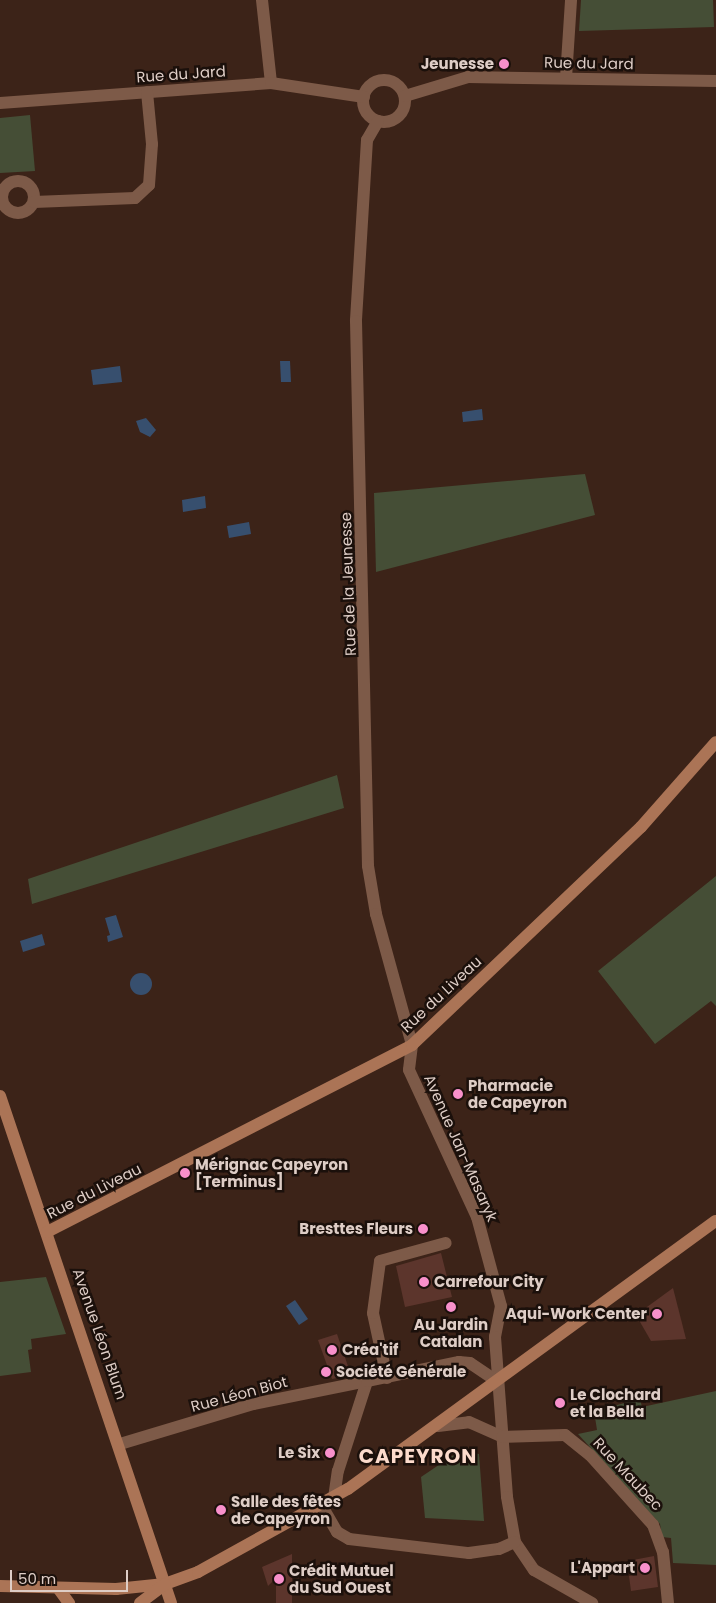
<!DOCTYPE html>
<meta charset="utf-8">
<style>
body{margin:0}
#map{position:relative;width:716px;height:1603px;overflow:hidden;background:#3c2318;font-family:Poppins,sans-serif}
div>[style]{position:absolute}
.green>*{inset:0;background:#454e36}
.water>*{inset:0;background:#374f6e}
.round{border-radius:50%}
.building>*{inset:0;background:#5c352c}
.street>*{height:12px;margin:-6px;padding:0 6px;transform-origin:6px;border-radius:6px;background:#7d5a48}
.street>.ring{margin:-6px;padding:0;box-sizing:content-box;background:none;border:12px solid #7d5a48;border-radius:50%}
.secondary>*{height:12px;margin:-6px;padding:0 6px;transform-origin:6px;border-radius:6px;background:#ab7456}
.dots>*{width:14px;height:14px;translate:-50% -50%;box-sizing:border-box;border:2px solid #1b100b;border-radius:50%}
span{translate:-50% -50%;white-space:nowrap;text-align:center;line-height:1.15;-webkit-text-stroke:5px #1b100b;paint-order:stroke}
.street-label{font-size:15px;color:#decdc6}
.poi-label{font-size:15px;color:#decdc6;font-weight:700}
.right{translate:-100% -50%;text-align:right}
.left{translate:0 -50%;text-align:left}
.district-label{font-size:20px;color:#fcdbcc;font-weight:700;letter-spacing:1px}
.scale{position:absolute;left:10px;top:1570px;width:118px;height:22px;box-sizing:border-box;border:2px solid #decdc6;border-top:0;padding-left:6px;font-size:15px;line-height:18px;white-space:nowrap;color:#decdc6;-webkit-text-stroke:4px #1b100b;paint-order:stroke}
</style>
<div id="map">
<div class="green">
<i style="clip-path:polygon(581px 0,713px 0,714px 27px,579px 31px)"></i>
<i style="clip-path:polygon(30px 115px,35px 171px,0 173px,0 118px)"></i>
<i style="clip-path:polygon(585px 474px,595px 515px,376px 572px,374px 493px)"></i>
<i style="clip-path:polygon(337px 775px,344px 808px,32px 904px,28px 879px)"></i>
<i style="clip-path:polygon(716px 876px,716px 1006px,711px 1001px,655px 1044px,598px 971px)"></i>
<i style="clip-path:polygon(46px 1277px,66px 1334px,31px 1339px,32px 1349px,28px 1350px,31px 1372px,0 1376px,0 1282px)"></i>
<i style="clip-path:polygon(716px 1391px,716px 1565px,673px 1563px,671px 1538px,662px 1537px,660px 1524px,578px 1434px,597px 1430px,594px 1411px,640px 1399px,642px 1407px)"></i>
<i style="clip-path:polygon(461px 1450px,479px 1454px,484px 1521px,425px 1518px,421px 1477px)"></i>
</div>
<div class="water">
<i style="clip-path:polygon(280px 361px,290px 361px,291px 382px,281px 382px)"></i>
<i style="clip-path:polygon(120px 366px,122px 382px,93px 385px,91px 370px)"></i>
<i style="clip-path:polygon(482px 409px,483px 420px,463px 422px,462px 412px)"></i>
<i style="clip-path:polygon(146px 418px,156px 430px,150px 437px,140px 432px,136px 421px)"></i>
<i style="clip-path:polygon(205px 496px,206px 508px,183px 512px,182px 500px)"></i>
<i style="clip-path:polygon(249px 522px,251px 534px,229px 538px,227px 526px)"></i>
<i style="clip-path:polygon(116px 915px,123px 937px,108px 942px,107px 936px,110px 935px,105px 918px)"></i>
<i style="clip-path:polygon(42px 934px,45px 945px,23px 952px,20px 941px)"></i>
<i class="round" style="left:130px;top:973px;width:22px;height:22px"></i>
<i style="clip-path:polygon(295px 1300px,308px 1319px,299px 1325px,286px 1306px)"></i>
</div>
<div class="building">
<i style="clip-path:polygon(441px 1253px,452px 1297px,405px 1307px,396px 1266px)"></i>
<i style="clip-path:polygon(673px 1288px,686px 1339px,651px 1341px,636px 1315px)"></i>
<i style="clip-path:polygon(337px 1334px,351px 1375px,332px 1379px,318px 1340px)"></i>
<i style="clip-path:polygon(292px 1554px,292px 1603px,276px 1603px,276px 1578px,268px 1586px,262px 1567px)"></i>
<i style="clip-path:polygon(654px 1556px,658px 1587px,631px 1591px,629px 1576px,636px 1575px,633px 1560px)"></i>
</div>
<div class="street">
<i style="left:262px;top:0;width:83px;rotate:83.8deg"></i>
<i style="left:566px;top:78px;width:78px;rotate:-86.3deg"></i>
<i class="ring" style="left:363px;top:80px;width:30px;height:30px"></i>
<i style="left:405px;top:96px;width:66px;rotate:-16.8deg"></i>
<i style="left:468px;top:77px;width:248px;rotate:0.9deg"></i>
<i style="left:0;top:103px;width:272px;rotate:-4.2deg"></i>
<i style="left:271px;top:83px;width:94px;rotate:8.6deg"></i>
<i style="left:378px;top:121px;width:22px;rotate:120deg"></i>
<i style="left:367px;top:140px;width:181px;rotate:93.5deg"></i>
<i style="left:356px;top:321px;width:545px;rotate:88.74deg"></i>
<i style="left:368px;top:866px;width:49px;rotate:80.5deg"></i>
<i style="left:376px;top:914px;width:136px;rotate:74.6deg"></i>
<i style="left:412px;top:1045px;width:25px;rotate:97deg"></i>
<i style="left:409px;top:1070px;width:162px;rotate:65.2deg"></i>
<i style="left:477px;top:1217px;width:92px;rotate:74.9deg"></i>
<i style="left:501px;top:1306px;width:32px;rotate:101deg"></i>
<i style="left:495px;top:1337px;width:160px;rotate:85.7deg"></i>
<i style="left:507px;top:1497px;width:46px;rotate:79.9deg"></i>
<i style="left:515px;top:1542px;width:34px;rotate:56deg"></i>
<i style="left:534px;top:1570px;width:67px;rotate:29.6deg"></i>
<i class="ring" style="left:2px;top:181px;width:20px;height:20px"></i>
<i style="left:34px;top:202px;width:101px;rotate:-2.3deg"></i>
<i style="left:135px;top:198px;width:19px;rotate:-43deg"></i>
<i style="left:149px;top:185px;width:41px;rotate:-85.8deg"></i>
<i style="left:152px;top:144px;width:52px;rotate:-95.5deg"></i>
<i style="left:387px;top:1378px;width:66px;rotate:-102.2deg"></i>
<i style="left:373px;top:1313px;width:52px;rotate:-82.3deg"></i>
<i style="left:380px;top:1261px;width:68px;rotate:-15.3deg"></i>
<i style="left:438px;top:1426px;width:31px;rotate:-7deg"></i>
<i style="left:469px;top:1422px;width:36px;rotate:24deg"></i>
<i style="left:502px;top:1437px;width:63px;rotate:-1.8deg"></i>
<i style="left:565px;top:1435px;width:32px;rotate:39deg"></i>
<i style="left:590px;top:1455px;width:94px;rotate:48deg"></i>
<i style="left:653px;top:1525px;width:29px;rotate:70deg"></i>
<i style="left:663px;top:1552px;width:51px;rotate:84.4deg"></i>
<i style="left:120px;top:1444px;width:139px;rotate:-16.7deg"></i>
<i style="left:253px;top:1404px;width:116px;rotate:-11.4deg"></i>
<i style="left:334px;top:1498px;width:27px;rotate:-82deg"></i>
<i style="left:338px;top:1471px;width:95px;rotate:-72.1deg"></i>
<i style="left:367px;top:1381px;width:94px;rotate:-11.7deg"></i>
<i style="left:459px;top:1362px;width:11px;rotate:5deg"></i>
<i style="left:470px;top:1363px;width:34px;rotate:34deg"></i>
<i style="left:322px;top:1506px;width:30px;rotate:60deg"></i>
<i style="left:337px;top:1532px;width:14px;rotate:30deg"></i>
<i style="left:349px;top:1539px;width:121px;rotate:6.7deg"></i>
<i style="left:469px;top:1553px;width:30px;rotate:-8deg"></i>
<i style="left:499px;top:1549px;width:17px;rotate:-24deg"></i>
</div>
<div class="secondary">
<i style="left:0;top:1096px;width:535px;rotate:71.36deg"></i>
<i style="left:47px;top:1232px;width:410px;rotate:-27.1deg"></i>
<i style="left:412px;top:1045px;width:316px;rotate:-43.6deg"></i>
<i style="left:641px;top:827px;width:113px;rotate:-48.6deg"></i>
<i style="left:0;top:1586px;width:116px;rotate:1.5deg"></i>
<i style="left:116px;top:1589px;width:49px;rotate:-5.8deg"></i>
<i style="left:165px;top:1584px;width:35px;rotate:-20deg"></i>
<i style="left:198px;top:1572px;width:171px;rotate:-29deg"></i>
<i style="left:348px;top:1489px;width:455px;rotate:-36.1deg"></i>
<i style="left:58px;top:1588px;width:19px;rotate:54deg"></i>
<i style="left:140px;top:1603px;width:31px;rotate:-37deg"></i>
</div>
<div class="dots">
<i style="left:504px;top:64px;background:#f890cb"></i>
<i style="left:458px;top:1094px;background:#f890cb"></i>
<i style="left:185px;top:1173px;background:#f890cb"></i>
<i style="left:423px;top:1229px;background:#f890cb"></i>
<i style="left:424px;top:1282px;background:#f890cb"></i>
<i style="left:451px;top:1307px;background:#f890cb"></i>
<i style="left:657px;top:1314px;background:#f890cb"></i>
<i style="left:332px;top:1350px;background:#f890cb"></i>
<i style="left:326px;top:1372px;background:#f890cb"></i>
<i style="left:560px;top:1403px;background:#f890cb"></i>
<i style="left:330px;top:1453px;background:#f890cb"></i>
<i style="left:221px;top:1510px;background:#f890cb"></i>
<i style="left:645px;top:1568px;background:#f890cb"></i>
<i style="left:279px;top:1579px;background:#f890cb"></i>
</div>
<div class="street-label">
<span style="left:589px;top:63px;rotate:1deg">Rue du Jard</span>
<span style="left:181px;top:74px;rotate:-4deg">Rue du Jard</span>
<span style="left:348px;top:584px;rotate:-92deg">Rue de la Jeunesse</span>
<span style="left:441px;top:994px;rotate:-43deg">Rue du Liveau</span>
<span style="left:461px;top:1148px;rotate:66deg">Avenue Jan-Masaryk</span>
<span style="left:94px;top:1191px;rotate:-27deg">Rue du Liveau</span>
<span style="left:100px;top:1334px;rotate:71deg">Avenue Léon Blum</span>
<span style="left:239px;top:1394px;rotate:-15deg">Rue Léon Biot</span>
<span style="left:628px;top:1474px;rotate:47deg">Rue Maubec</span>
</div>
<div class="poi-label">
<span class="right" style="left:494px;top:64px">Jeunesse</span>
<span class="left" style="left:468px;top:1094px">Pharmacie<br>de Capeyron</span>
<span class="left" style="left:195px;top:1173px">Mérignac Capeyron<br>[Terminus]</span>
<span class="right" style="left:413px;top:1229px">Bresttes Fleurs</span>
<span class="left" style="left:434px;top:1282px">Carrefour City</span>
<span class="right" style="left:647px;top:1314px">Aqui-Work Center</span>
<span style="left:451px;top:1333px">Au Jardin<br>Catalan</span>
<span class="left" style="left:342px;top:1350px">Créa'tif</span>
<span class="left" style="left:336px;top:1372px">Société Générale</span>
<span class="left" style="left:570px;top:1403px">Le Clochard<br>et la Bella</span>
<span class="right" style="left:320px;top:1453px">Le Six</span>
<span class="left" style="left:231px;top:1510px">Salle des fêtes<br>de Capeyron</span>
<span class="right" style="left:635px;top:1568px">L'Appart</span>
<span class="left" style="left:289px;top:1579px">Crédit Mutuel<br>du Sud Ouest</span>
</div>
<div class="district-label">
<span style="left:418px;top:1456px">CAPEYRON</span>
</div>
<div class="scale">50 m</div>
</div>
